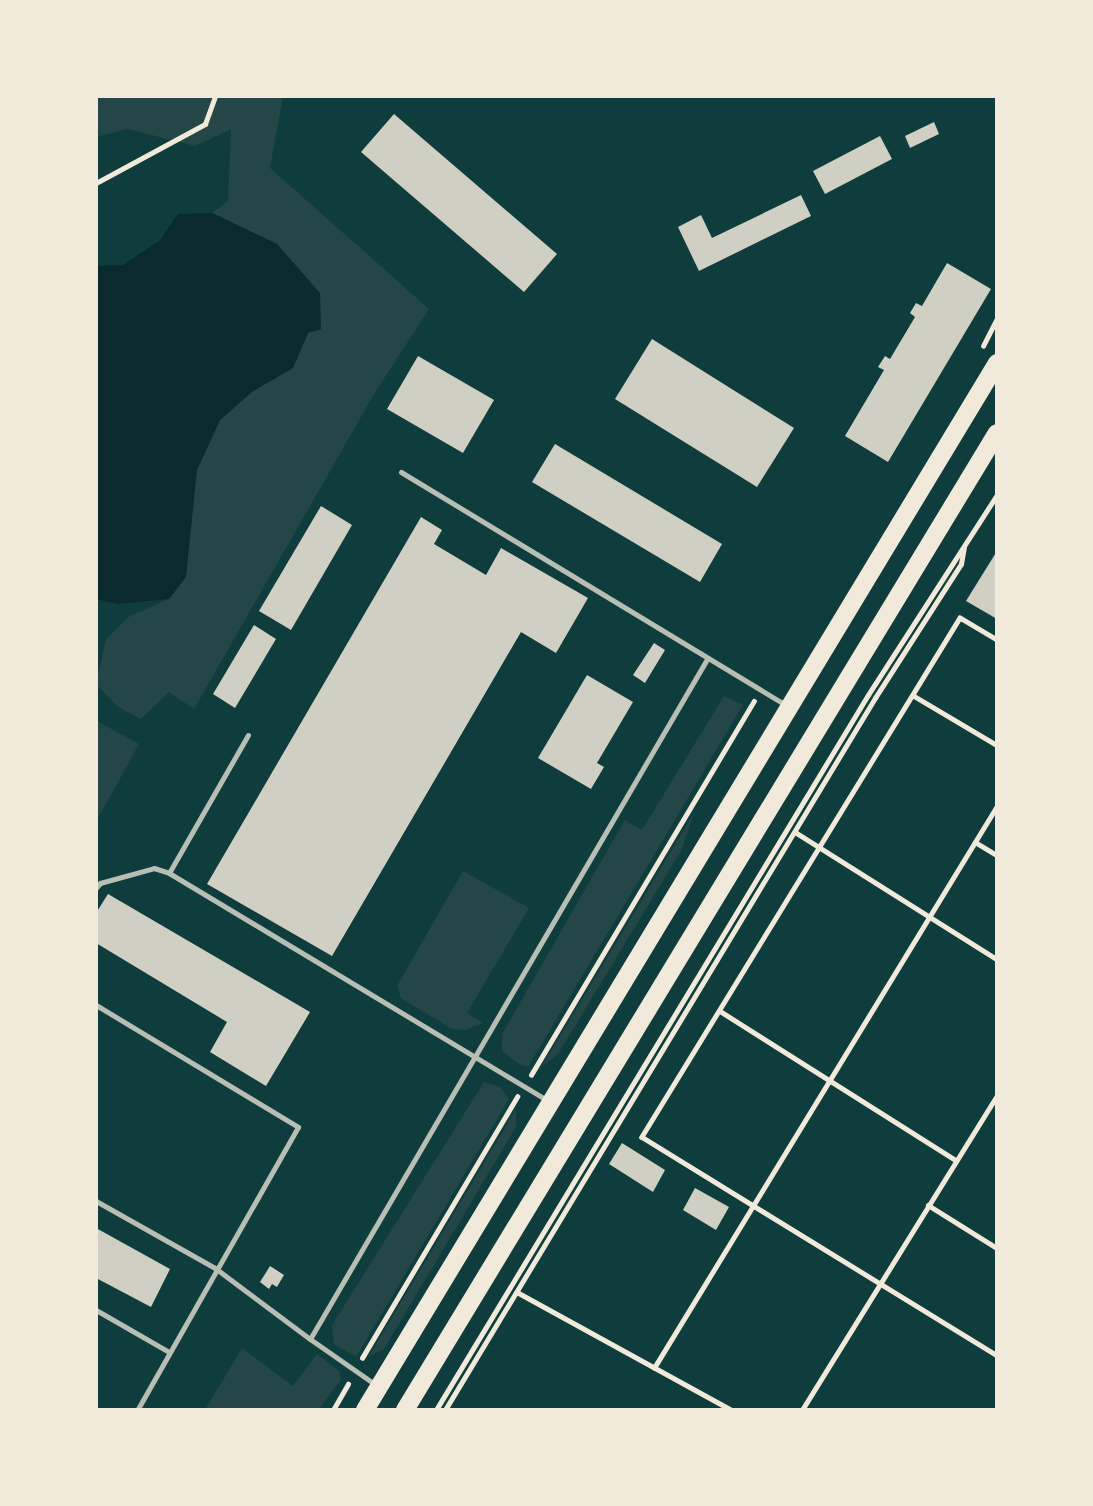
<!DOCTYPE html>
<style>
body{margin:0}
#map{position:relative;width:1093px;height:1506px;overflow:hidden;background:#0f3d3e;font-family:Jost,sans-serif}
div>[style]{position:absolute}
.green>*{inset:0;background:#244646}
.water>*{inset:0;background:#0a2a2b}
.building>*{inset:0;background:#cfcfc3}
.path>*{height:4.5px;margin:-2.25px;padding:0 2.25px;transform-origin:2.25px;border-radius:2.25px;background:#f1e9da}
.service>*{height:5px;margin:-2.5px;padding:0 2.5px;transform-origin:2.5px;border-radius:2.5px;background:#b8beb3}
.primary>*{height:18px;margin:-9px;padding:0 9px;transform-origin:9px;border-radius:9px;background:#f1e9da}
span{translate:-50% -50%;white-space:nowrap;text-align:center;line-height:1.15;-webkit-text-stroke:5px #f1e9da;paint-order:stroke}
.frame{position:absolute;inset:0;border:98px solid #f1e9da;pointer-events:none}
</style>
<div id="map">
<div class="green">
<i style="clip-path:polygon(96px 96px,283px 96px,270px 168px,429px 309px,374px 394px,194px 709px,169px 692px,141px 719px,118px 707px,96px 684px,106px 639px,130px 616px,169px 599px,197px 470px,220px 420px,253px 391px,293px 368px,308px 333px,321px 329px,277px 244px,212px 213px,228px 201px,231px 129px,195px 146px,128px 129px,96px 137px)"></i>
<i style="clip-path:polygon(724px 696px,743px 705px,528px 1067px,519px 1064px,502px 1051px,502px 1034px,625px 820px,642px 830px)"></i>
<i style="clip-path:polygon(97px 721px,139px 744px,96px 822px,96px 722px)"></i>
<i style="clip-path:polygon(694px 813px,681px 851px,558px 1054px,542px 1066px)"></i>
<i style="clip-path:polygon(463px 871px,529px 908px,467px 1013px,483px 1023px,466px 1030px,452px 1029px,401px 998px,397px 986px)"></i>
<i style="clip-path:polygon(484px 1082px,500px 1087px,509px 1099px,356px 1357px,334px 1344px,332px 1325px)"></i>
<i style="clip-path:polygon(516px 1109px,516px 1127px,384px 1349px,369px 1356px)"></i>
<i style="clip-path:polygon(242px 1348px,293px 1386px,317px 1354px,339px 1371px,341px 1379px,319px 1410px,205px 1410px)"></i>
</div>
<div class="water">
<i style="clip-path:polygon(212px 213px,277px 244px,320px 293px,321px 329px,308px 333px,293px 368px,253px 391px,220px 420px,197px 470px,186px 577px,169px 599px,117px 604px,96px 599px,96px 266px,123px 265px,159px 241px,178px 214px)"></i>
</div>
<div class="building">
<i style="clip-path:polygon(394px 114px,557px 254px,524px 292px,361px 152px)"></i>
<i style="clip-path:polygon(934px 122px,939px 134px,910px 148px,905px 136px)"></i>
<i style="clip-path:polygon(880px 136px,892px 159px,825px 194px,813px 171px)"></i>
<i style="clip-path:polygon(801px 195px,811px 216px,699px 271px,678px 227px,701px 215px,712px 238px)"></i>
<i style="clip-path:polygon(947px 263px,991px 289px,888px 462px,845px 436px,884px 370px,878px 367px,885px 356px,890px 359px,915px 317px,910px 313px,916px 303px,922px 306px)"></i>
<i style="clip-path:polygon(652px 339px,794px 428px,757px 487px,615px 399px)"></i>
<i style="clip-path:polygon(418px 356px,494px 400px,463px 453px,387px 409px)"></i>
<i style="clip-path:polygon(555px 444px,722px 544px,700px 582px,532px 482px)"></i>
<i style="clip-path:polygon(321px 506px,352px 525px,291px 630px,259px 611px)"></i>
<i style="clip-path:polygon(421px 517px,442px 530px,434px 544px,486px 575px,501px 548px,588px 598px,556px 653px,521px 632px,332px 956px,207px 884px)"></i>
<i style="clip-path:polygon(997px 551px,997px 619px,966px 601px)"></i>
<i style="clip-path:polygon(254px 625px,276px 639px,235px 708px,213px 694px)"></i>
<i style="clip-path:polygon(654px 643px,665px 650px,645px 683px,633px 675px)"></i>
<i style="clip-path:polygon(587px 675px,633px 702px,597px 763px,604px 767px,591px 789px,538px 758px)"></i>
<i style="clip-path:polygon(108px 894px,310px 1012px,266px 1086px,210px 1052px,227px 1022px,96px 943px,96px 913px)"></i>
<i style="clip-path:polygon(622px 1143px,665px 1170px,653px 1192px,609px 1164px)"></i>
<i style="clip-path:polygon(695px 1188px,729px 1207px,716px 1230px,683px 1210px)"></i>
<i style="clip-path:polygon(96px 1228px,170px 1269px,151px 1307px,96px 1278px)"></i>
<i style="clip-path:polygon(270px 1266px,284px 1275px,277px 1287px,272px 1284px,269px 1289px,260px 1282px)"></i>
</div>
<div class="path">
<i style="left:96px;top:183px;width:124px;rotate:-28.4deg"></i>
<i style="left:205px;top:124px;width:30px;rotate:-70deg"></i>
<i style="left:983px;top:346px;width:30px;rotate:-63deg"></i>
<i style="left:997px;top:640px;width:43px;rotate:-149.3deg"></i>
<i style="left:960px;top:618px;width:609px;rotate:121.5deg"></i>
<i style="left:642px;top:1137px;width:417px;rotate:31.6deg"></i>
<i style="left:914px;top:696px;width:96px;rotate:30.6deg"></i>
<i style="left:795px;top:832px;width:239px;rotate:32.2deg"></i>
<i style="left:975px;top:842px;width:26px;rotate:31deg"></i>
<i style="left:720px;top:1011px;width:279px;rotate:32.3deg"></i>
<i style="left:531px;top:1075px;width:435px;rotate:-59.2deg"></i>
<i style="left:928px;top:1205px;width:81px;rotate:31.9deg"></i>
<i style="left:517px;top:1292px;width:245px;rotate:28.8deg"></i>
<i style="left:362px;top:1358px;width:304px;rotate:-59.3deg"></i>
<i style="left:654px;top:1368px;width:658px;rotate:-58.6deg"></i>
<i style="left:333px;top:1410px;width:30px;rotate:-60deg"></i>
<i style="left:436px;top:1410px;width:835px;rotate:-58.86deg"></i>
<i style="left:868px;top:695px;width:238px;rotate:-57.2deg"></i>
<i style="left:445px;top:1410px;width:832px;rotate:-58.87deg"></i>
<i style="left:875px;top:698px;width:159px;rotate:-57.3deg"></i>
<i style="left:961px;top:564px;width:17px;rotate:-80deg"></i>
<i style="left:802px;top:1410px;width:370px;rotate:-58.2deg"></i>
</div>
<div class="service">
<i style="left:401px;top:472px;width:451px;rotate:31.2deg"></i>
<i style="left:248px;top:735px;width:159px;rotate:119.8deg"></i>
<i style="left:169px;top:873px;width:441px;rotate:31deg"></i>
<i style="left:96px;top:888px;width:6px;rotate:-51deg"></i>
<i style="left:100px;top:883px;width:56px;rotate:-15.5deg"></i>
<i style="left:154px;top:868px;width:16px;rotate:18deg"></i>
<i style="left:96px;top:1005px;width:236px;rotate:31.1deg"></i>
<i style="left:298px;top:1127px;width:326px;rotate:119.6deg"></i>
<i style="left:96px;top:1201px;width:137px;rotate:29.4deg"></i>
<i style="left:215px;top:1268px;width:119px;rotate:36.8deg"></i>
<i style="left:96px;top:1310px;width:84px;rotate:29.9deg"></i>
<i style="left:376px;top:1385px;width:80px;rotate:-145.1deg"></i>
<i style="left:310px;top:1339px;width:787px;rotate:-59.72deg"></i>
</div>
<div class="primary">
<i style="left:365px;top:1410px;width:1223px;rotate:-58.88deg"></i>
<i style="left:405px;top:1410px;width:1142px;rotate:-58.79deg"></i>
</div>
<div class="frame"></div>
</div>
